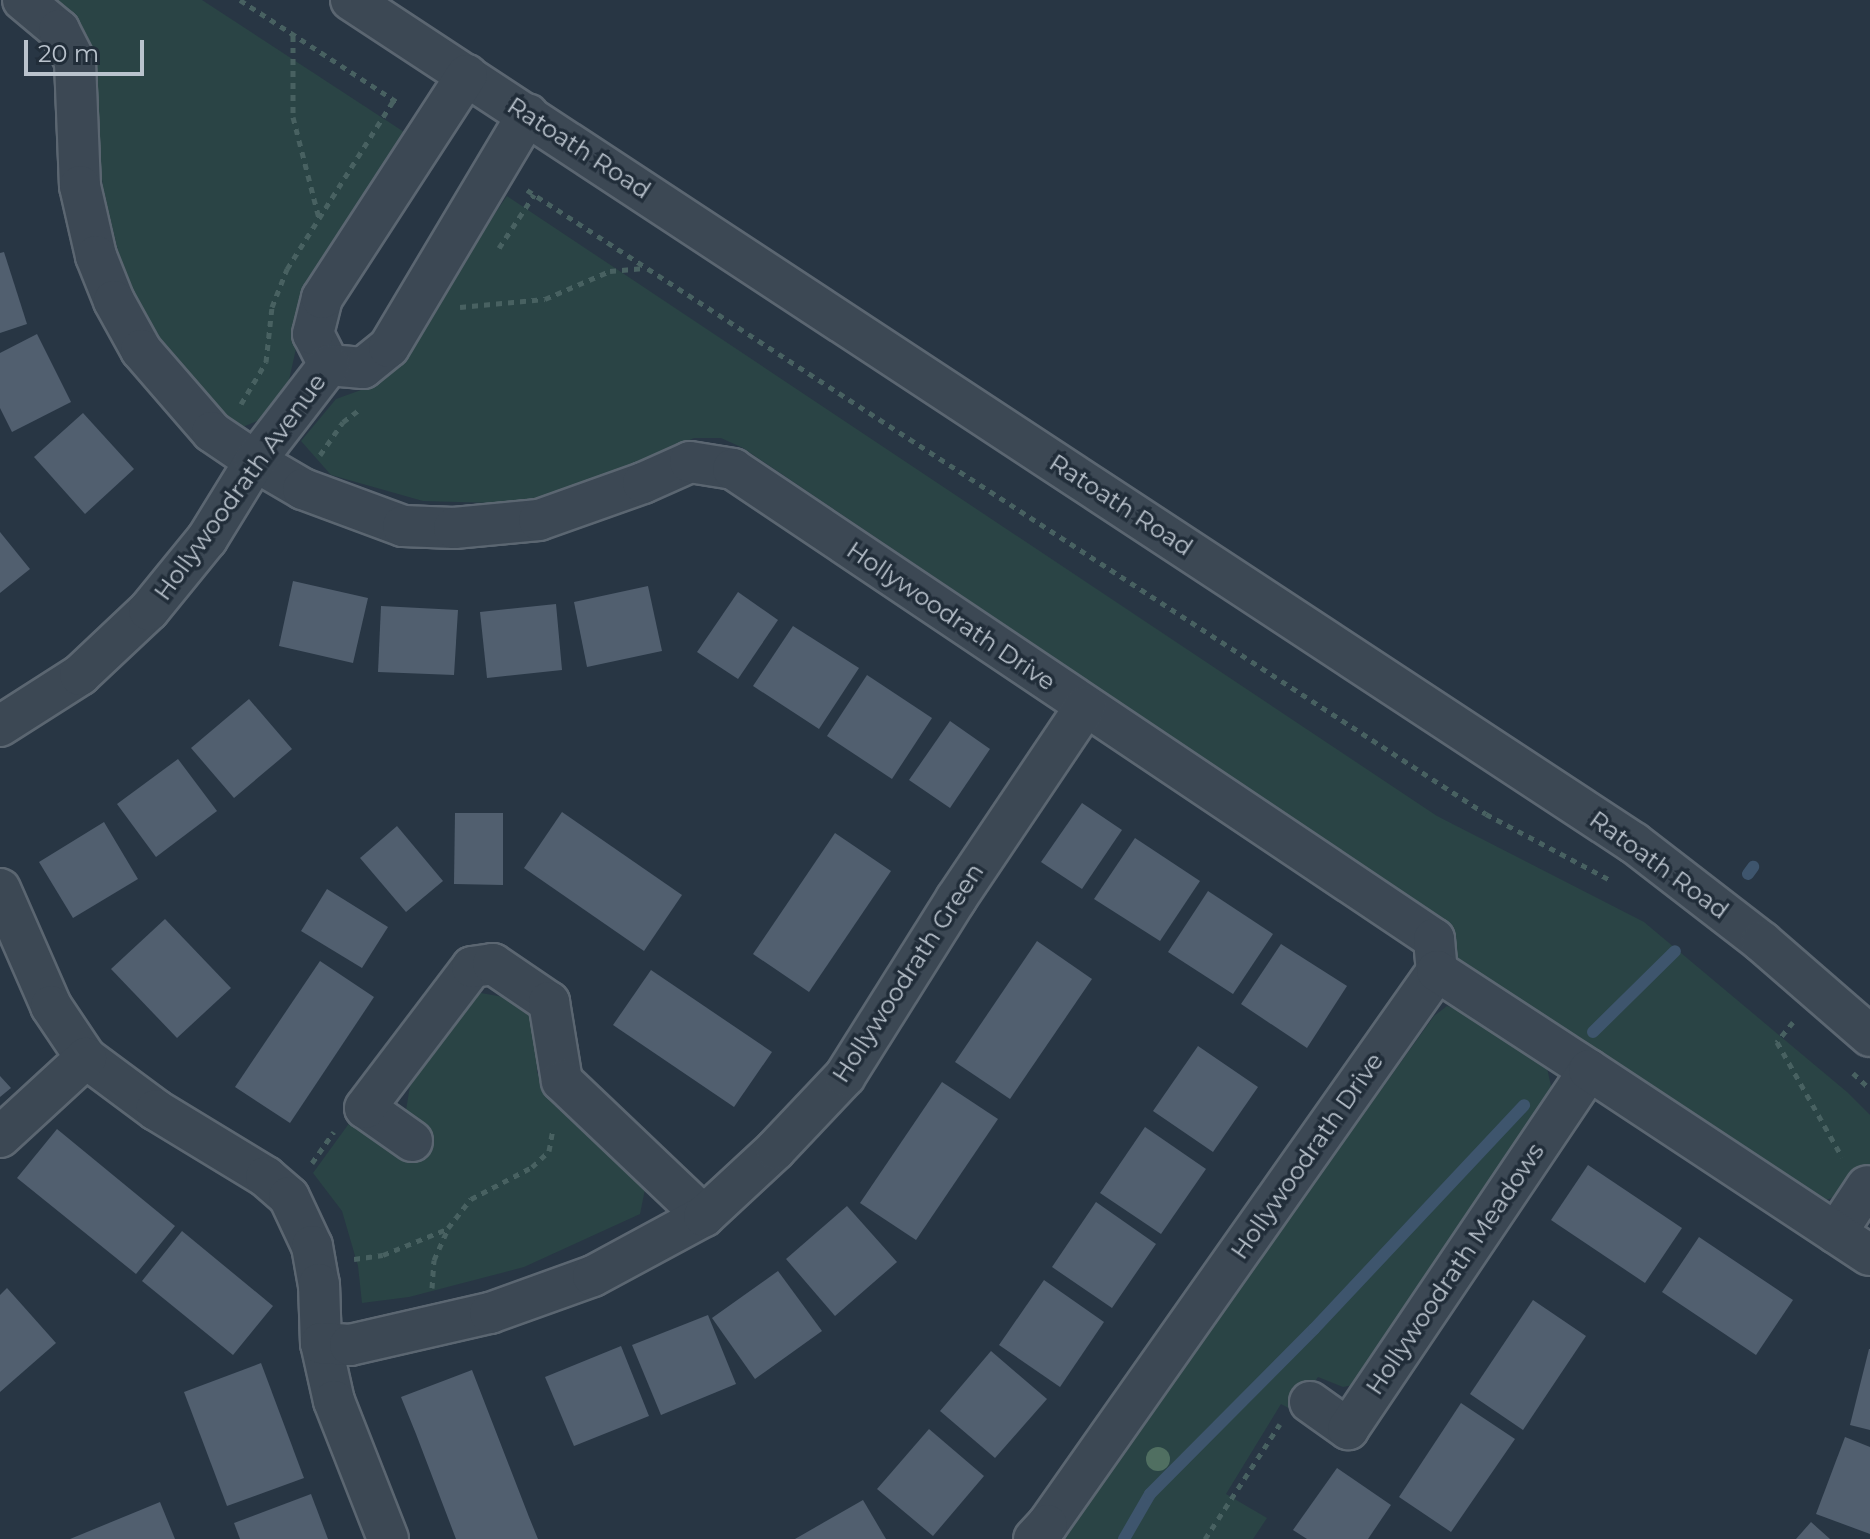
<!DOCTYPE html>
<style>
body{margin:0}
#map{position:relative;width:1870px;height:1539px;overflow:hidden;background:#283644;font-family:Montserrat,sans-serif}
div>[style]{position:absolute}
.green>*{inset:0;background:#2a4445}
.stream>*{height:12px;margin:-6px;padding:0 6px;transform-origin:6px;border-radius:6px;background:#3e556d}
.building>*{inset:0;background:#515f6f}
.path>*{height:5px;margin-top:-2.5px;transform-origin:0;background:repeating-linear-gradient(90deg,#486161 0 6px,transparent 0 12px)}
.roads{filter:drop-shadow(2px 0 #5b6671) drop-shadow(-2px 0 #5b6671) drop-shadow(0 2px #5b6671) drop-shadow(0 -2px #5b6671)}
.minor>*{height:40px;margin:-20px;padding:0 20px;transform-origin:20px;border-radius:20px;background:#3c4854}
.trees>*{width:24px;height:24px;margin:-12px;border-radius:50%;background:#506f61}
span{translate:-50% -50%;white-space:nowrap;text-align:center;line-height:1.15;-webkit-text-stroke:7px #212d39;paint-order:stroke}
.street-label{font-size:24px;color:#bac3cd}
.scale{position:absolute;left:24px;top:40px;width:120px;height:36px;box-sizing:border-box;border:4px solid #bac3cd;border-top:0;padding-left:10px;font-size:24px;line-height:28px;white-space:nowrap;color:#bac3cd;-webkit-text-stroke:6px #212d39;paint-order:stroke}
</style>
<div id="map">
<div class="green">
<i style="clip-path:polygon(39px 0,202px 0,404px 132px,404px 148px,302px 322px,289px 380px,269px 416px,240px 428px,208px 404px,161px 340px,124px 276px,103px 188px,94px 108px,97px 77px,85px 35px)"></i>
<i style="clip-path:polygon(507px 196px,1437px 816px,1644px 922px,1847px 1092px,1870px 1115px,1870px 1197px,1856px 1188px,1819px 1203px,1455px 959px,1455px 943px,1448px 927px,1427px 909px,743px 448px,721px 438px,694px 438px,620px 473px,528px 504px,423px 501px,331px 475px,301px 441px,336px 399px,375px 385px)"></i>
<i style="clip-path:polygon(481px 993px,509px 998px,536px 1022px,537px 1072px,554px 1105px,645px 1189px,640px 1214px,524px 1267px,409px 1297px,362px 1303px,358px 1266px,342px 1211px,313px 1173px,350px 1122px,406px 1161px,425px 1131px,406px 1110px,410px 1086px,464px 1006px)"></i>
<i style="clip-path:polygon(1447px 1006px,1460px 1010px,1547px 1068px,1553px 1095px,1358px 1384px,1343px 1387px,1318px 1377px,1294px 1411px,1281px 1404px,1226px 1494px,1267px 1518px,1253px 1539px,1058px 1539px,1434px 1016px)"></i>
</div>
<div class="stream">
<i style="left:1748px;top:874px;width:9px;rotate:-54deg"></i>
<i style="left:1593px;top:1032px;width:115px;rotate:-44.6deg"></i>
<i style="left:1124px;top:1539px;width:52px;rotate:-60deg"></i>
<i style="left:1150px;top:1494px;width:233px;rotate:-45.2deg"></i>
<i style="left:1314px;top:1329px;width:307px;rotate:-46.8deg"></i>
</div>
<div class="building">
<i style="clip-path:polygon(4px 252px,27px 324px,0 333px,0 253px)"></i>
<i style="clip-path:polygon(37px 334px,71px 402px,12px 432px,0 408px,0 353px)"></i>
<i style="clip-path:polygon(83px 413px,134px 469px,85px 514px,34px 457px)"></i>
<i style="clip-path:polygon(0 532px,30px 569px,0 593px)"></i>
<i style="clip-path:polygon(293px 581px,368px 598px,353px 663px,279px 646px)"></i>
<i style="clip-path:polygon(648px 586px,662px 651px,587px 667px,574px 602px)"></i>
<i style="clip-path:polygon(738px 592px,778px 620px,738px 679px,697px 652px)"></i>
<i style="clip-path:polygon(556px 604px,562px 670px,487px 678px,480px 612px)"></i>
<i style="clip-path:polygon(381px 606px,458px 610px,454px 675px,378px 672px)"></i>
<i style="clip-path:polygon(793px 626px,859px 668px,819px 729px,753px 686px)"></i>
<i style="clip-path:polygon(867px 675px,932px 718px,892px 779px,827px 736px)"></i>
<i style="clip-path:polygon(249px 699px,292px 749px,234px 798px,191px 748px)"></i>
<i style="clip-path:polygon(950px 721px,990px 749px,950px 808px,909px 780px)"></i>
<i style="clip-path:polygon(178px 759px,217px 811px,156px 857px,117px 804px)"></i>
<i style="clip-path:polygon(1082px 803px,1122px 830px,1082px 889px,1041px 862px)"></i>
<i style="clip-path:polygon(562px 812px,682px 895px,644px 951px,524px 868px)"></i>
<i style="clip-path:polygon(455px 813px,503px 813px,503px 885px,454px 884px)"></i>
<i style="clip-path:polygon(104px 822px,138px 879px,73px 918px,39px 862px)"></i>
<i style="clip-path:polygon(397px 826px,443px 881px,406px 912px,360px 858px)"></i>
<i style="clip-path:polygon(835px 833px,891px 871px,809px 992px,753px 954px)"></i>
<i style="clip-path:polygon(1135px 838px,1200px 881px,1160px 941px,1094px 899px)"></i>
<i style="clip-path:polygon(327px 889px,388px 927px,362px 968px,301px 931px)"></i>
<i style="clip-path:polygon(1208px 891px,1273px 934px,1233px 994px,1168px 952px)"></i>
<i style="clip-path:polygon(165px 919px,231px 988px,177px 1038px,111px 969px)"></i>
<i style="clip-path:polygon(1037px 941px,1092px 979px,1010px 1099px,955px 1062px)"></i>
<i style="clip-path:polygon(1281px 944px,1347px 986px,1307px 1048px,1241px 1004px)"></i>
<i style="clip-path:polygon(320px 961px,374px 997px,290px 1123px,235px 1087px)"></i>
<i style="clip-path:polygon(651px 970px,772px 1052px,734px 1107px,613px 1025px)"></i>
<i style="clip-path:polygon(1198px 1046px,1258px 1087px,1213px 1152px,1153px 1111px)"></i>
<i style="clip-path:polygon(0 1076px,11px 1088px,0 1097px)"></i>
<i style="clip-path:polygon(942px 1082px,998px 1119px,916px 1240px,860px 1203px)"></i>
<i style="clip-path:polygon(1145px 1127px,1206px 1169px,1161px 1234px,1100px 1193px)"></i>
<i style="clip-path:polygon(57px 1129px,175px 1226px,136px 1274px,17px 1178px)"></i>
<i style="clip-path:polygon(1588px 1165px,1682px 1228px,1645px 1283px,1551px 1220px)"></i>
<i style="clip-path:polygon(1096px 1202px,1156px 1244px,1112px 1308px,1052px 1267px)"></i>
<i style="clip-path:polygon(847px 1206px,897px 1262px,835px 1316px,786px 1259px)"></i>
<i style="clip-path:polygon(182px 1231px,273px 1306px,233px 1355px,142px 1281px)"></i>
<i style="clip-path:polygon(1699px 1237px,1793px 1300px,1756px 1355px,1662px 1292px)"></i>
<i style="clip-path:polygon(778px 1271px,822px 1331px,755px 1379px,712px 1318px)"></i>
<i style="clip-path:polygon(1044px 1280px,1104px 1322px,1060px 1387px,999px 1345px)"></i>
<i style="clip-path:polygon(7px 1288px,56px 1343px,0 1392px,0 1295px)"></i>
<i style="clip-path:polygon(1533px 1300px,1586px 1336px,1523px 1430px,1470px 1394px)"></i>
<i style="clip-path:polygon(708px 1315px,736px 1384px,661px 1415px,632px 1345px)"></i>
<i style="clip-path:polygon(621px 1346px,649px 1416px,574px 1446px,545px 1377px)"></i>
<i style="clip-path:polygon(1869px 1349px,1870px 1349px,1870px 1430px,1850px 1425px)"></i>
<i style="clip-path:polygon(991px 1351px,1047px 1399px,995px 1458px,940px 1411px)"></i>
<i style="clip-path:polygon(261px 1363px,304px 1478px,227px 1506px,184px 1392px)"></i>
<i style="clip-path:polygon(472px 1370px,529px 1517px,538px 1539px,456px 1539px,416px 1434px,401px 1397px)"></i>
<i style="clip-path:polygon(1461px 1403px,1515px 1439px,1451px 1532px,1399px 1497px)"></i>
<i style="clip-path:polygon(929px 1429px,984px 1476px,933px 1536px,877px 1489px)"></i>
<i style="clip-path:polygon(1845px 1437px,1870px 1447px,1870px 1534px,1816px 1514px)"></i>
<i style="clip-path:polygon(1337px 1468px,1391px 1505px,1368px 1539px,1307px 1539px,1293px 1530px)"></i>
<i style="clip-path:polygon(311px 1494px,328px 1539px,240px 1539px,234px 1523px)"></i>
<i style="clip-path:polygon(863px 1500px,886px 1539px,795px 1539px,828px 1520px)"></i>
<i style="clip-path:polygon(160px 1502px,175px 1539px,70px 1539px)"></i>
<i style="clip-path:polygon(1811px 1522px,1830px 1539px,1796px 1539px)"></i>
</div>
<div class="path">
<i style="left:240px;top:0;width:191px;rotate:33deg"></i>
<i style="left:293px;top:35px;width:82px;rotate:90deg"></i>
<i style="left:293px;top:117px;width:104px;rotate:75.6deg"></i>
<i style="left:527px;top:190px;width:1144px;rotate:33.05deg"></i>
<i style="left:1486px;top:814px;width:143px;rotate:28deg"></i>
<i style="left:499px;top:248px;width:64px;rotate:-56.6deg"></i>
<i style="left:460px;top:307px;width:85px;rotate:-5.4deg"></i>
<i style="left:545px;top:299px;width:71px;rotate:-23.3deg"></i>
<i style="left:610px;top:271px;width:34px;rotate:-5deg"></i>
<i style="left:241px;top:404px;width:49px;rotate:-59.2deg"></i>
<i style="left:266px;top:362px;width:55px;rotate:-83.8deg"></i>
<i style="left:272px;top:307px;width:41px;rotate:-68.5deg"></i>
<i style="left:287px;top:269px;width:200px;rotate:-57.7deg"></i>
<i style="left:320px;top:455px;width:40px;rotate:-55.1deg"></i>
<i style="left:343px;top:422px;width:21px;rotate:-37deg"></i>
<i style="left:1793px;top:1022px;width:26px;rotate:129deg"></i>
<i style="left:1777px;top:1042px;width:132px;rotate:60.5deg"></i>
<i style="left:1853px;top:1073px;width:23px;rotate:43deg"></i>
<i style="left:312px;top:1163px;width:38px;rotate:-55deg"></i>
<i style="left:354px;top:1259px;width:29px;rotate:-8deg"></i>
<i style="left:383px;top:1255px;width:69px;rotate:-22.1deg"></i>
<i style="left:432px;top:1288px;width:28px;rotate:-86deg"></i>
<i style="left:434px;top:1260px;width:35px;rotate:-66deg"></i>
<i style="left:448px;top:1228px;width:37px;rotate:-52deg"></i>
<i style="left:471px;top:1199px;width:69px;rotate:-27.7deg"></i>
<i style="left:532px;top:1167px;width:23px;rotate:-43deg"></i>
<i style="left:549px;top:1151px;width:22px;rotate:-80deg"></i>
<i style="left:1205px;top:1539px;width:137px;rotate:-56.9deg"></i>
</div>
<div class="roads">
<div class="minor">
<i style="left:23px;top:0;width:47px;rotate:39.8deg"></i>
<i style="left:59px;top:30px;width:36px;rotate:63deg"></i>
<i style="left:75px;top:62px;width:124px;rotate:87.7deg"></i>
<i style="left:80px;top:186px;width:72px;rotate:77.1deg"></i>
<i style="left:96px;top:256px;width:48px;rotate:68.2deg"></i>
<i style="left:114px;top:301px;width:56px;rotate:61.1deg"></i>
<i style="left:141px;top:350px;width:108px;rotate:49.1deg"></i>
<i style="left:212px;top:432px;width:52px;rotate:34deg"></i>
<i style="left:255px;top:461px;width:56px;rotate:30.3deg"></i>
<i style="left:303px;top:489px;width:107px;rotate:20.3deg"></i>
<i style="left:403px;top:526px;width:51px;rotate:2.2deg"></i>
<i style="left:454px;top:528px;width:85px;rotate:-5.4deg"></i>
<i style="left:539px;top:520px;width:110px;rotate:-19.6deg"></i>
<i style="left:643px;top:483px;width:51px;rotate:-24.1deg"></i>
<i style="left:690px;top:462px;width:44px;rotate:9.2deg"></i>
<i style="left:733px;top:469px;width:844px;rotate:33.84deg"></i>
<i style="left:1434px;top:939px;width:32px;rotate:85deg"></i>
<i style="left:1437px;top:971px;width:678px;rotate:125.14deg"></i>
<i style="left:1047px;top:1525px;width:19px;rotate:133deg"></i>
<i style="left:351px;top:0;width:1535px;rotate:33.31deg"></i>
<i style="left:1634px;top:843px;width:162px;rotate:37.7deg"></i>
<i style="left:1762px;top:942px;width:143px;rotate:41deg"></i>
<i style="left:329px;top:365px;width:35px;rotate:-117deg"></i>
<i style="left:313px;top:334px;width:37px;rotate:-76deg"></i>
<i style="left:322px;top:298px;width:266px;rotate:-57deg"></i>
<i style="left:329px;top:365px;width:34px;rotate:5deg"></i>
<i style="left:363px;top:368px;width:33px;rotate:-39deg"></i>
<i style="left:389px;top:347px;width:271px;rotate:-59.2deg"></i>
<i style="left:0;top:726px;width:95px;rotate:-32.5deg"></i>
<i style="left:80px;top:675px;width:95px;rotate:-43.3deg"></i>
<i style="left:149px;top:610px;width:92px;rotate:-50.8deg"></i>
<i style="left:207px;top:539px;width:92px;rotate:-58.4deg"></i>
<i style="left:255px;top:461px;width:121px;rotate:-52.4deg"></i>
<i style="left:0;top:889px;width:128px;rotate:66.4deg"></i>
<i style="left:51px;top:1006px;width:63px;rotate:56.1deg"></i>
<i style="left:86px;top:1058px;width:87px;rotate:36.6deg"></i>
<i style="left:156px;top:1110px;width:129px;rotate:31.3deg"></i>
<i style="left:266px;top:1177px;width:30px;rotate:41deg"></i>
<i style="left:289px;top:1197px;width:54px;rotate:64.9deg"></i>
<i style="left:312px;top:1246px;width:39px;rotate:80deg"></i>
<i style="left:319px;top:1284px;width:59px;rotate:88.1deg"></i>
<i style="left:321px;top:1343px;width:59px;rotate:77.4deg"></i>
<i style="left:334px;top:1401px;width:148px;rotate:68.6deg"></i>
<i style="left:1437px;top:971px;width:181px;rotate:33.1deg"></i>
<i style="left:0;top:1137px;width:117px;rotate:-42.6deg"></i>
<i style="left:412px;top:1141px;width:57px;rotate:-144.9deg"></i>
<i style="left:365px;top:1108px;width:177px;rotate:-52.8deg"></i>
<i style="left:472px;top:967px;width:21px;rotate:-8deg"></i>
<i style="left:493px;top:964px;width:68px;rotate:34.2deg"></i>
<i style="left:549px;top:1002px;width:80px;rotate:80.7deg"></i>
<i style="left:562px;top:1081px;width:196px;rotate:43.6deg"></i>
<i style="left:1836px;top:1233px;width:56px;rotate:-56.6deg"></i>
<i style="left:321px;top:1343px;width:29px;rotate:4deg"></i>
<i style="left:350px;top:1345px;width:144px;rotate:-12.9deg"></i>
<i style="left:490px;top:1313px;width:109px;rotate:-19.8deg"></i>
<i style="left:593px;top:1276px;width:126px;rotate:-28.4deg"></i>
<i style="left:704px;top:1216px;width:98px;rotate:-42.9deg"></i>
<i style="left:776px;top:1149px;width:100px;rotate:-46.6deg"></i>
<i style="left:845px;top:1076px;width:209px;rotate:-57.9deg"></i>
<i style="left:956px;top:899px;width:231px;rotate:-56.1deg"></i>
<i style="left:1310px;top:1402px;width:47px;rotate:35.4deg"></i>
<i style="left:1348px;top:1429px;width:432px;rotate:-56.1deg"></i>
<i style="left:1589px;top:1070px;width:336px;rotate:33.4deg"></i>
</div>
</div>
<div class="trees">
<i style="left:1158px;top:1459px"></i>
</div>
<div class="street-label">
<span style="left:579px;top:148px;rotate:33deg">Ratoath Road</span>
<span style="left:240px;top:487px;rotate:-54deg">Hollywoodrath Avenue</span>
<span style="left:1121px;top:505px;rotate:33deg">Ratoath Road</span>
<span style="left:951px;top:616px;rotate:34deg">Hollywoodrath Drive</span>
<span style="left:1659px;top:865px;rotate:36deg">Ratoath Road</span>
<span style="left:908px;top:973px;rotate:-57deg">Hollywoodrath Green</span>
<span style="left:1307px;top:1156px;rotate:-55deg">Hollywoodrath Drive</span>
<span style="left:1455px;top:1269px;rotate:-56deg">Hollywoodrath Meadows</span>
</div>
<div class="scale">20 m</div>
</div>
